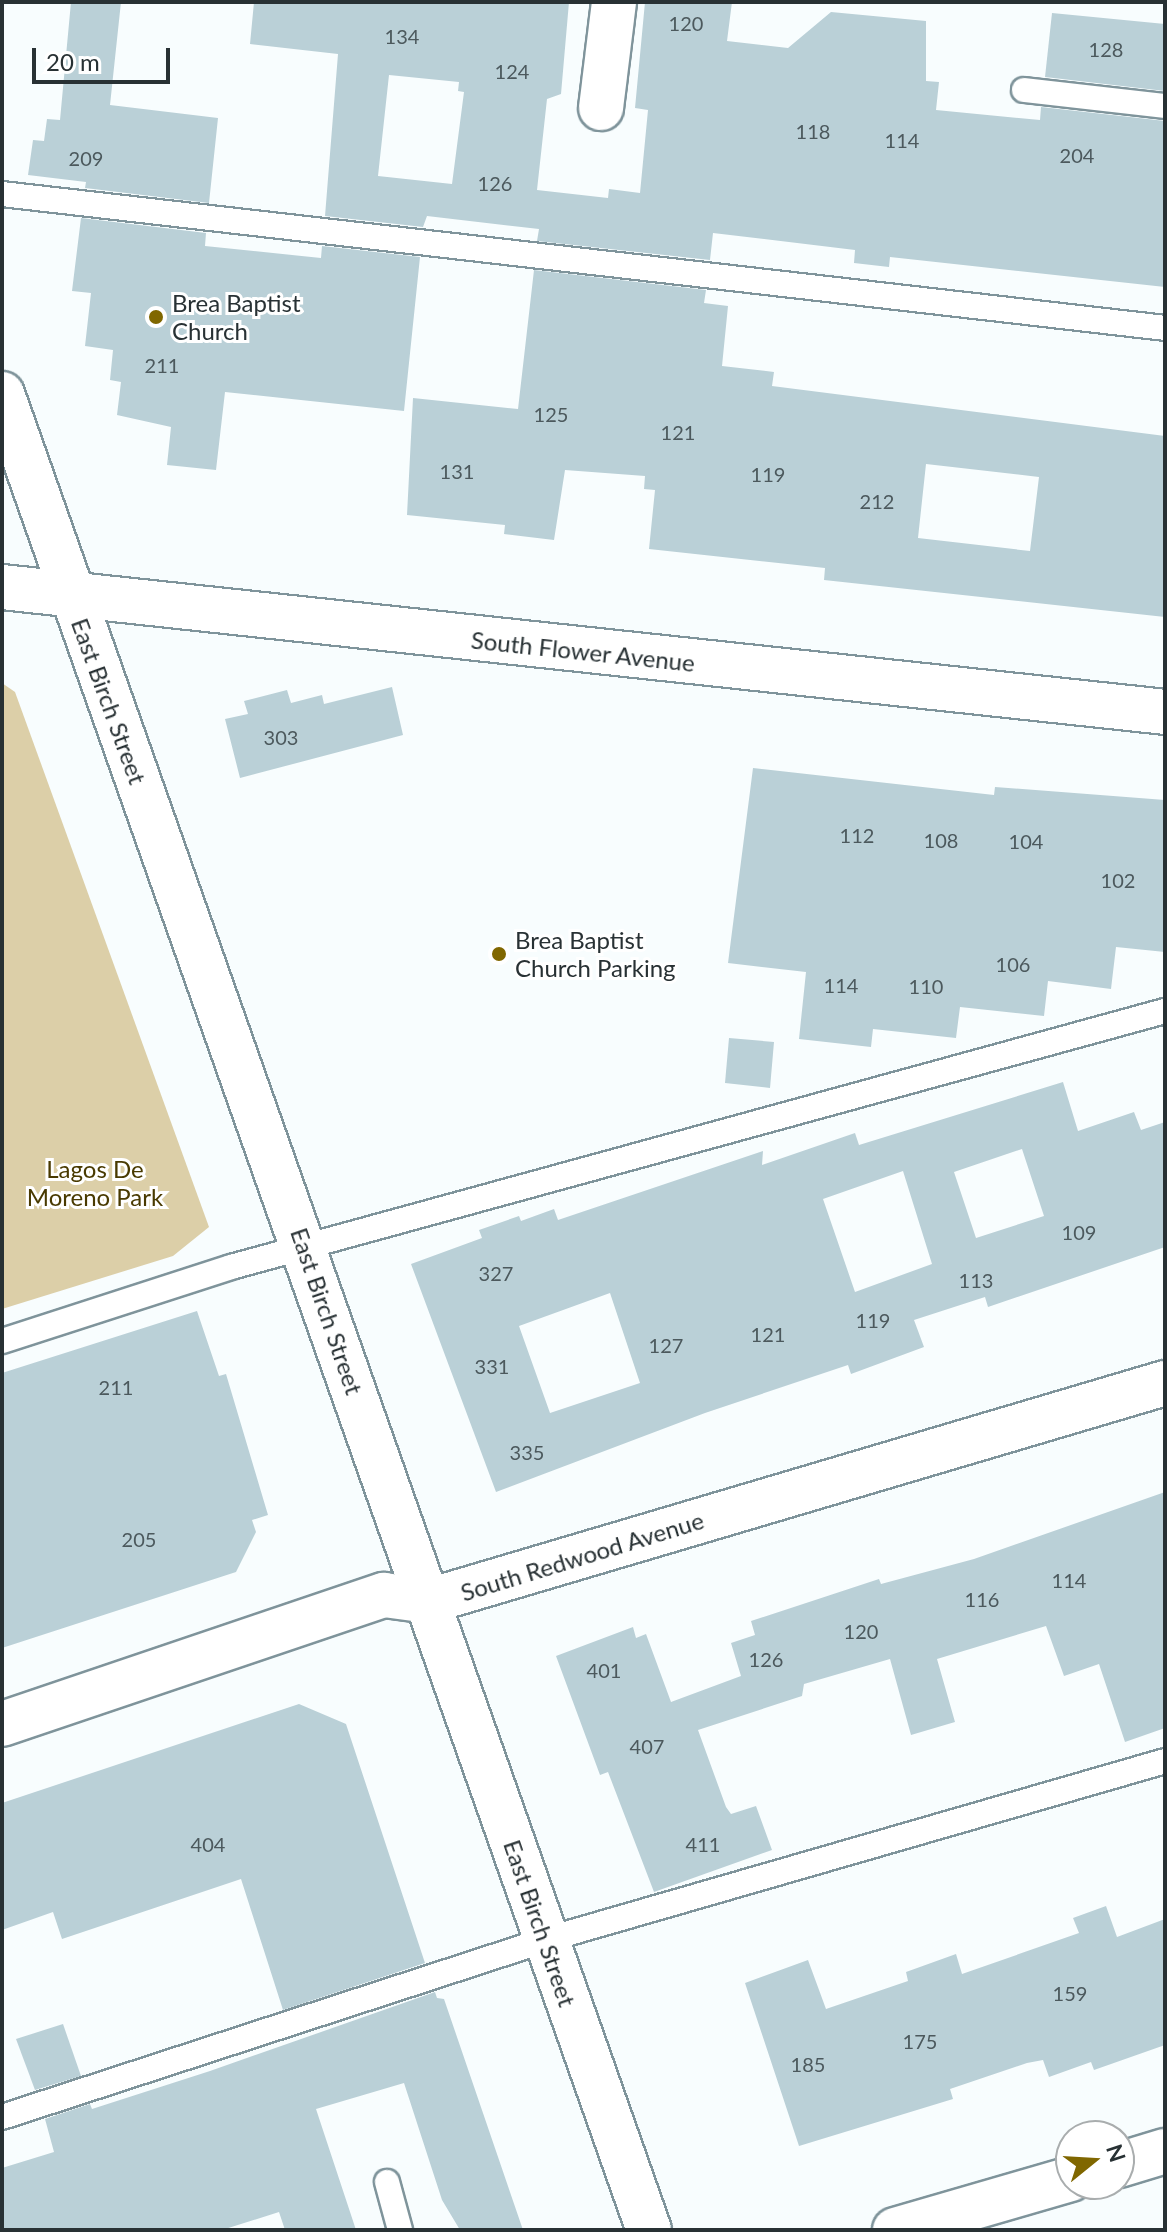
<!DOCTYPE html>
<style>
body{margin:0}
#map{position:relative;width:1167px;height:2232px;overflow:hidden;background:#f8fdfe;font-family:Lato,sans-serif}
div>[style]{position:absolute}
.green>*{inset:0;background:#dccfa8}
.building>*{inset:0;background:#bad0d7}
.roads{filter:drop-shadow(2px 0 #7f949b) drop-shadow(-2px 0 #7f949b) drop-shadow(0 2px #7f949b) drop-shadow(0 -2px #7f949b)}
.service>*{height:24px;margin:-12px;padding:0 12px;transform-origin:12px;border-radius:12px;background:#fff}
.minor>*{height:44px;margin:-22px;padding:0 22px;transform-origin:22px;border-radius:22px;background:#fff}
.tertiary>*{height:44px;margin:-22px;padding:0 22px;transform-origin:22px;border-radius:22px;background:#fff}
.dots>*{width:22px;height:22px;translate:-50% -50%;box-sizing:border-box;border:4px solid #fff;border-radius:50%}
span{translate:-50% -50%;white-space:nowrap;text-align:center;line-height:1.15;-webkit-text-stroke:6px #fff;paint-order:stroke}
.number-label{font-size:20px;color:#4c595d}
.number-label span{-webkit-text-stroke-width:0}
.poi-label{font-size:24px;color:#283134}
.left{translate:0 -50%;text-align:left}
.street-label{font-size:24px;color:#283134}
.park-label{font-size:24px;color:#493a01}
.frame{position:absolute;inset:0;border:4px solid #283134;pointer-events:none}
.north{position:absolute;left:1055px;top:2120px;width:80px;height:80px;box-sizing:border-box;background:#fff;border:2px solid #a9adae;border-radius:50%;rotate:72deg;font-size:22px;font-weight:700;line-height:32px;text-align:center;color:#283134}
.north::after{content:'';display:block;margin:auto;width:28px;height:36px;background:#806700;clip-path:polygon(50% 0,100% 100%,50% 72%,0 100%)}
.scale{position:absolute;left:32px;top:48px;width:138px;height:36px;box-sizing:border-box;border:4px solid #283134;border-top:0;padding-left:10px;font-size:24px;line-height:28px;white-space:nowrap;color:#283134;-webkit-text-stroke:6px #fff;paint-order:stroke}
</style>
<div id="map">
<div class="green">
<i style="clip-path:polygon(2px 683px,15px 692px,209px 1227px,173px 1256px,2px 1309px)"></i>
</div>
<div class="building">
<i style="clip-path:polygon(71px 2px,121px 2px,110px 105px,218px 118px,209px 203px,85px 188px,86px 182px,28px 175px,33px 140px,44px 141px,47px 119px,60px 120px)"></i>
<i style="clip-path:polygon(evenodd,254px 2px,569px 2px,561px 94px,547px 99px,537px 190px,608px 198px,609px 189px,640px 193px,648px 110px,635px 108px,645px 2px,732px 2px,727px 41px,788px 48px,831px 12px,926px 21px,926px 81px,939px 82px,936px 110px,1040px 120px,1041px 107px,1165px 121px,1165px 287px,890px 257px,889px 267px,854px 263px,855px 250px,713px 233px,710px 260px,537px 241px,539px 229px,427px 216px,423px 227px,325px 216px,338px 54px,250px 44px,254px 2px,389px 75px,459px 82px,458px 91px,464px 92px,452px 184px,378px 176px,389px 75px)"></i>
<i style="clip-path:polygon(1052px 13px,1165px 24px,1165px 91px,1045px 77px)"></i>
<i style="clip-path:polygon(81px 218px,206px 233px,205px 246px,321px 258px,322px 246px,420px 257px,404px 411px,225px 392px,216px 470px,167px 465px,171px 427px,117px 415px,121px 382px,110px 380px,113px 350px,85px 346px,91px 293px,72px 291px)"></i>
<i style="clip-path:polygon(evenodd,534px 270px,706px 290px,704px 303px,728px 306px,722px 366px,774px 372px,772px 386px,1165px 436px,1165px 617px,824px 580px,825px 568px,649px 549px,655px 490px,644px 489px,645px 476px,565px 470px,554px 540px,504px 534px,505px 525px,407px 515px,413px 398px,518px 409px,534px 270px,926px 464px,1039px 477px,1030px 551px,918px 538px,926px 464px)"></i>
<i style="clip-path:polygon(392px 687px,403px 735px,240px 778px,225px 719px,248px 714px,244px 701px,287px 690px,291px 703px,322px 695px,324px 704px)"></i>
<i style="clip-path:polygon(753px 768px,994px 795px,995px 787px,1165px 800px,1165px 952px,1116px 947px,1111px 989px,1048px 981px,1044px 1016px,960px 1007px,956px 1038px,873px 1029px,871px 1047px,799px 1039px,806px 972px,728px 963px)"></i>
<i style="clip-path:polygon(729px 1038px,774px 1042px,770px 1088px,725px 1083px)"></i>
<i style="clip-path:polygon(evenodd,1063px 1082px,1078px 1131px,1134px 1112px,1141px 1130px,1165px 1122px,1165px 1247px,988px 1307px,985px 1297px,914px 1320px,924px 1347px,851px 1374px,848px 1365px,705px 1413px,496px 1492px,411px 1264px,482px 1238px,479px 1230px,519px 1216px,521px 1221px,554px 1209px,558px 1220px,763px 1151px,762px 1165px,855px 1133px,859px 1145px,1063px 1082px,1022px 1149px,1044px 1216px,976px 1238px,954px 1172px,1022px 1149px,1063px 1082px,903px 1171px,932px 1264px,855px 1292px,823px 1199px,903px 1171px,1063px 1082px,610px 1293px,640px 1383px,550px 1413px,519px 1326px,610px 1293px)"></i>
<i style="clip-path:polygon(197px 1311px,219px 1376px,226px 1374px,268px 1515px,252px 1520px,256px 1532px,236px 1572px,2px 1648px,2px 1373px)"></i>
<i style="clip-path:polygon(1165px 1492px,1165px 1728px,1125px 1742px,1099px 1664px,1064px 1676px,1046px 1626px,937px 1659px,955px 1722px,911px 1735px,890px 1659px,804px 1684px,802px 1696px,698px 1730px,726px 1807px,731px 1814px,756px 1806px,772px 1850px,654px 1892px,608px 1772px,600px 1775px,556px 1656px,633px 1627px,636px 1638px,646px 1634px,671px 1702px,741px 1676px,731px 1643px,755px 1635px,751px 1621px,879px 1579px,881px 1584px,974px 1559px)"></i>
<i style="clip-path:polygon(299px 1704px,346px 1724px,425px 1963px,283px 2010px,241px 1879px,62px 1939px,53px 1912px,2px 1930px,2px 1803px)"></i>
<i style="clip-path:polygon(1106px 1906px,1117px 1937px,1165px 1919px,1165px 2045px,1094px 2070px,1091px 2062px,1049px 2077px,1043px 2060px,1027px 2063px,950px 2089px,953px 2099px,799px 2146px,745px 1983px,808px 1960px,826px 2009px,908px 1981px,906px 1972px,956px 1954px,962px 1974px,1079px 1933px,1073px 1918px)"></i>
<i style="clip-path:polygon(435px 1992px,437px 1998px,444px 1999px,523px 2230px,460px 2230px,442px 2200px,404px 2083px,316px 2109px,356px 2230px,285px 2230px,279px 2212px,222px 2230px,2px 2230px,2px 2168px,54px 2152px,45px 2119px,90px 2104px,92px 2109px,210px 2071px)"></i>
<i style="clip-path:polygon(63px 2024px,81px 2076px,35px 2090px,16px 2039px)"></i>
</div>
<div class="roads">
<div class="service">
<i style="left:1024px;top:90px;width:142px;rotate:6.5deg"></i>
<i style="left:2px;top:194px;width:1171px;rotate:6.57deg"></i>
<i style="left:2px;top:1341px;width:241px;rotate:-17.9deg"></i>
<i style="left:231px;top:1267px;width:968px;rotate:-15.33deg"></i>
<i style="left:2px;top:2117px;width:571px;rotate:-18.05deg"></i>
<i style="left:545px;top:1940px;width:645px;rotate:-16.1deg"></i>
<i style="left:387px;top:2182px;width:50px;rotate:74.8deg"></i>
</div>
<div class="minor">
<i style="left:601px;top:108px;width:107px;rotate:-83deg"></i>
<i style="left:2px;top:587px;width:1170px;rotate:6.13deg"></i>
<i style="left:2px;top:1724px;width:403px;rotate:-18.7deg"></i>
<i style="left:384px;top:1595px;width:45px;rotate:7.6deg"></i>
<i style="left:429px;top:1601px;width:768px;rotate:-16.5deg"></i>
<i style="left:1119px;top:2165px;width:48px;rotate:-16.9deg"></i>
<i style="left:895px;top:2230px;width:183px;rotate:-16.2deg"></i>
</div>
<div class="tertiary">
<i style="left:2px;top:394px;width:1947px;rotate:70.59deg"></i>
</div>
</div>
<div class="dots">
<i style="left:156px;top:317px;background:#806700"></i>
<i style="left:499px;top:954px;background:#806700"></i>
</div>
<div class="number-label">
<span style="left:686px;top:23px">120</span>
<span style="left:402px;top:36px">134</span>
<span style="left:1106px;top:49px">128</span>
<span style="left:512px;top:71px">124</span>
<span style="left:813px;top:131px">118</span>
<span style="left:902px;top:140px">114</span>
<span style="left:1077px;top:155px">204</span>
<span style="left:86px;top:158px">209</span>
<span style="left:495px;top:183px">126</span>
<span style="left:162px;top:365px">211</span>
<span style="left:551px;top:414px">125</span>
<span style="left:678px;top:432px">121</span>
<span style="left:457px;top:471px">131</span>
<span style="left:768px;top:474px">119</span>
<span style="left:877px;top:501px">212</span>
<span style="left:281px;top:737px">303</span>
<span style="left:857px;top:835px">112</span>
<span style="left:941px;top:840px">108</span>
<span style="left:1026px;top:841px">104</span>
<span style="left:1118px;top:880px">102</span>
<span style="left:1013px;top:964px">106</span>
<span style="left:841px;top:985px">114</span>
<span style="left:926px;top:986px">110</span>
<span style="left:1079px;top:1232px">109</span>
<span style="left:496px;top:1273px">327</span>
<span style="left:976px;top:1280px">113</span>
<span style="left:873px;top:1320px">119</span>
<span style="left:768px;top:1334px">121</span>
<span style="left:666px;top:1345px">127</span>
<span style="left:492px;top:1366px">331</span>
<span style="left:116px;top:1387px">211</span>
<span style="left:527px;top:1452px">335</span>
<span style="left:139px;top:1539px">205</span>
<span style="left:1069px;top:1580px">114</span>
<span style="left:982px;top:1599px">116</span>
<span style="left:861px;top:1631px">120</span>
<span style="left:766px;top:1659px">126</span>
<span style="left:604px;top:1670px">401</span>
<span style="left:647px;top:1746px">407</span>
<span style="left:208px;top:1844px">404</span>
<span style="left:703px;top:1844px">411</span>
<span style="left:1070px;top:1993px">159</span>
<span style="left:920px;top:2041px">175</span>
<span style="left:808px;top:2064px">185</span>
</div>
<div class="poi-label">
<span class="left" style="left:172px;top:317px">Brea Baptist<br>Church</span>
<span class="left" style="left:515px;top:954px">Brea Baptist<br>Church Parking</span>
</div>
<div class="street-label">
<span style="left:583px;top:651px;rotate:6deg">South Flower Avenue</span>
<span style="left:109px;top:701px;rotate:70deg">East Birch Street</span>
<span style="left:327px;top:1311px;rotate:71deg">East Birch Street</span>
<span style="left:582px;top:1556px;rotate:-17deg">South Redwood Avenue</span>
<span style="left:540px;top:1923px;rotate:71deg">East Birch Street</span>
</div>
<div class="park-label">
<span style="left:95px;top:1183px">Lagos De<br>Moreno Park</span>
</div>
<div class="frame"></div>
<div class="north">N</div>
<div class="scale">20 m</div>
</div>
